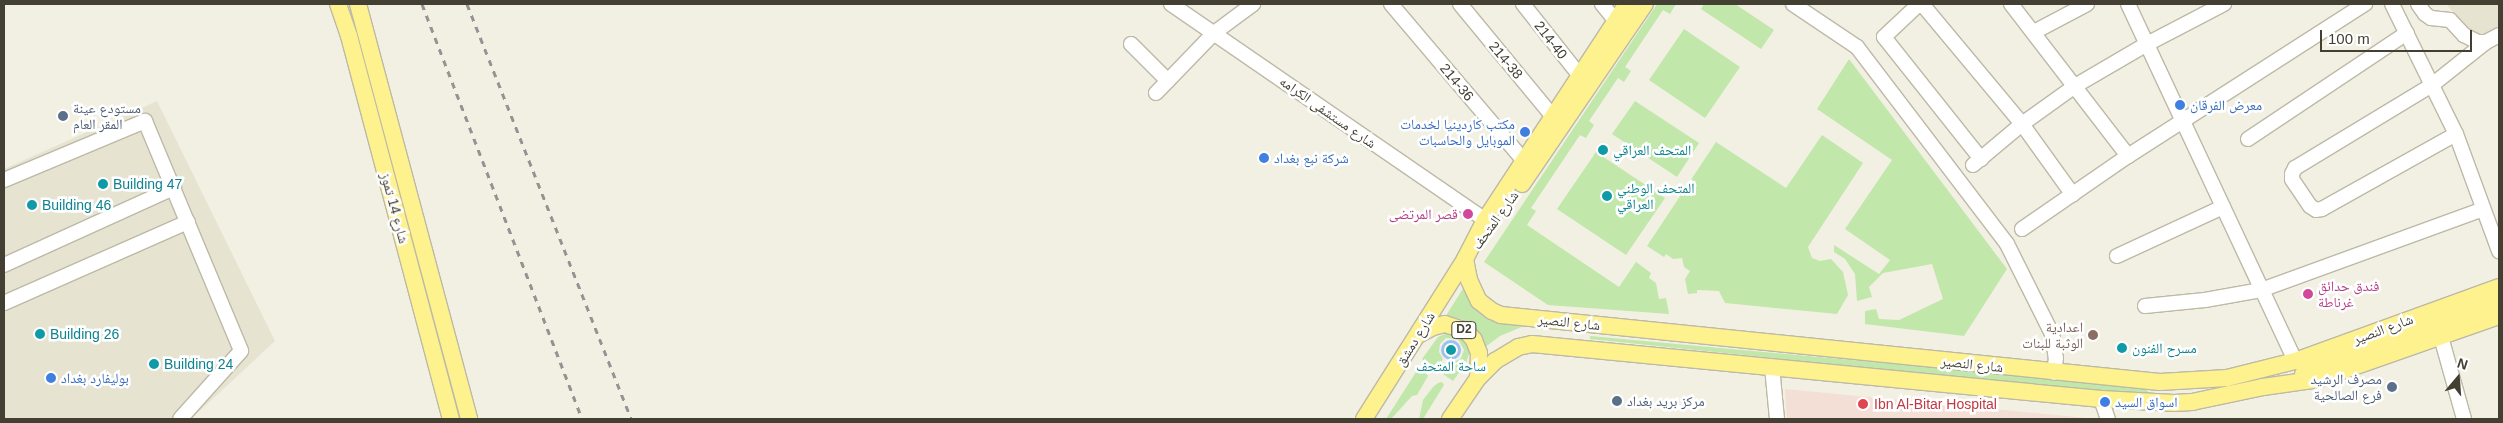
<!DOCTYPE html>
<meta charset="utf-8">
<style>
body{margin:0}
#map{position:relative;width:2503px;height:423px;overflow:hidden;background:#f2f0e3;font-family:Helvetica,"Noto Naskh Arabic",sans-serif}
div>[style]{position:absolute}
.residential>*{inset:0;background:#e6e3d1}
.medical>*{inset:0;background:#f3dfd6}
.green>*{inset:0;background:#c1e7ab}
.water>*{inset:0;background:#9ec0f0}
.round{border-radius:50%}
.roads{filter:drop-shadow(1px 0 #bdb9a6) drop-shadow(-1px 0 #bdb9a6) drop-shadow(0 1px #bdb9a6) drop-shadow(0 -1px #bdb9a6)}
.minor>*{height:14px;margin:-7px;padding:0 7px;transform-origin:7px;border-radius:7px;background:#fff}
.major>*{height:16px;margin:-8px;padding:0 8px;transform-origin:8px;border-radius:8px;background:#fef28f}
.rail>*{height:3px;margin-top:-1.5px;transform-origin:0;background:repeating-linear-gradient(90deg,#939393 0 6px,transparent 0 12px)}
.dots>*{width:14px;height:14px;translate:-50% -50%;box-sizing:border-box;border:2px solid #fff;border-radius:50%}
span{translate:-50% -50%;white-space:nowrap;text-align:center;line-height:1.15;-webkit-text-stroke:5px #fff;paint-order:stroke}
.shield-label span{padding:1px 4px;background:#fff;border:1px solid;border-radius:4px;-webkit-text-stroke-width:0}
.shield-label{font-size:12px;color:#434033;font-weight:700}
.street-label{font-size:14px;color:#434033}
.shop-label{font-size:14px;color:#366cbe}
.left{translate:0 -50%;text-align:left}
.right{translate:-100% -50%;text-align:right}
.service-label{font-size:14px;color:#4e5e75}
.culture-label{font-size:14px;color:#0d838f}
.hotel-label{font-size:14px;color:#b23c85}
.education-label{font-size:14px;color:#785e54}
.health-label{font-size:14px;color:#be3a42}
.frame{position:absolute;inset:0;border:5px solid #434033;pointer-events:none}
.north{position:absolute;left:2433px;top:353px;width:50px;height:50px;-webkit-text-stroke:4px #fff;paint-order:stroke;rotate:18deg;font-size:14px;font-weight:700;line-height:20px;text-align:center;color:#434033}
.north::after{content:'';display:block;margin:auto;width:18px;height:22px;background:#434033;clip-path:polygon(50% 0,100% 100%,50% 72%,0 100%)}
.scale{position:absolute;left:2320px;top:30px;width:152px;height:22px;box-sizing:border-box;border:2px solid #434033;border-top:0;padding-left:6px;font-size:15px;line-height:18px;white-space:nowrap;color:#434033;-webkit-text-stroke:4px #fff;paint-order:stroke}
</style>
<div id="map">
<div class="residential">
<i style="clip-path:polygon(2446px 4px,2499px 4px,2499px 25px,2487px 36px,2473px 34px)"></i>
<i style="clip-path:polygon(157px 101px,275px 341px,191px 419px,4px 419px,4px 169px)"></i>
</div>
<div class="medical">
<i style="clip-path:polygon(1785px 389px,2097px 419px,1787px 419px)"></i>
</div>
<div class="green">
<i style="clip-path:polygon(1657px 4px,1676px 4px,1670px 14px,1663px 10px,1625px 67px,1631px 71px,1624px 82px,1618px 78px,1589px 121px,1594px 125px,1586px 138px,1580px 135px,1531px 208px,1536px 211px,1527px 225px,1619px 287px,1636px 262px,1651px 273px,1649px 278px,1656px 283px,1659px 299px,1666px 298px,1669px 314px,1548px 305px,1484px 262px)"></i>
<i style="clip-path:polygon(1704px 4px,1735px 4px,1774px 30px,1761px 49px,1701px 9px)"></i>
<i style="clip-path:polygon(1684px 29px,1740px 67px,1705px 118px,1649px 80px)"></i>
<i style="clip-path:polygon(1849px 59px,2007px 269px,1964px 336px,1865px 324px,1865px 311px,1876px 309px,1879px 319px,1899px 320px,1943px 299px,1932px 264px,1883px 273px,1869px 287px,1872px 297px,1857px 301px,1855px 274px,1845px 259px,1834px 252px,1834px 245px,1879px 274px,1890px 260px,1845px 229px,1892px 160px,1817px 109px)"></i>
<i style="clip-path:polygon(1635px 101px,1699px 143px,1677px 177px,1612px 134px)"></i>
<i style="clip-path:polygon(1822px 135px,1863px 163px,1808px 247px,1812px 258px,1820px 261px,1831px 259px,1843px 272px,1848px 295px,1837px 314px,1725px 303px,1719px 291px,1697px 290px,1697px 293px,1688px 294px,1685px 279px,1690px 271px,1684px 267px,1682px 258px,1673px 259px,1666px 254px,1664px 257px,1647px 246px,1716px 142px,1786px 188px)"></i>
<i style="clip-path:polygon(1596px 152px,1665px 198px,1626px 255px,1557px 209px)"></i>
<i style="clip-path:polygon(1464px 287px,1472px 305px,1483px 316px,1497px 323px,1524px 326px,1500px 336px,1484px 348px,1481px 337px,1471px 324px,1461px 319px,1445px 317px)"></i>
<i style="clip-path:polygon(1449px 332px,1466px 339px,1470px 351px,1466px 363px,1453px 381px,1440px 372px,1447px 362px,1454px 362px,1461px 358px,1464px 350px,1458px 339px,1446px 338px,1440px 344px,1439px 352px,1443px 359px,1437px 369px,1422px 359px,1438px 337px)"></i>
<i style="clip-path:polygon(1590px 336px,2145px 387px,2149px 393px,2145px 397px,1590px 339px)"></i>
<i style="clip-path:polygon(1418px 369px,1424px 371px,1428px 376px,1417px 395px,1412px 396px,1391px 419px,1386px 419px)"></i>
<i style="clip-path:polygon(1442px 382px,1444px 385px,1423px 419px,1419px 419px,1423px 400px,1433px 387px,1438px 383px)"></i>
</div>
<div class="water">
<i class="round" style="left:1441px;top:340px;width:20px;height:20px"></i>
</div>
<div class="roads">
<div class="minor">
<i style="left:1171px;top:4px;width:381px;rotate:34.5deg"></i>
<i style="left:1391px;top:4px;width:206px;rotate:49.7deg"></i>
<i style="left:1460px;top:4px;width:146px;rotate:50.5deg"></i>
<i style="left:1523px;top:4px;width:92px;rotate:51.6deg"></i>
<i style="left:1602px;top:4px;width:22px;rotate:51deg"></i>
<i style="left:1793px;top:4px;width:77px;rotate:33.9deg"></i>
<i style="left:1857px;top:47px;width:248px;rotate:52.7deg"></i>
<i style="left:2007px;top:244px;width:101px;rotate:63.4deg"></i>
<i style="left:2052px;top:334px;width:24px;rotate:81deg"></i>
<i style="left:2056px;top:358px;width:15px;rotate:98deg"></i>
<i style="left:1919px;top:4px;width:48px;rotate:136.7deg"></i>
<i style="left:1884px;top:37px;width:156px;rotate:51.5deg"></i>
<i style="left:1922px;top:4px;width:156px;rotate:50.2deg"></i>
<i style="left:2022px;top:124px;width:87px;rotate:54.3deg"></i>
<i style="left:2011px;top:4px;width:192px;rotate:52.4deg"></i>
<i style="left:2128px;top:4px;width:394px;rotate:64.9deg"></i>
<i style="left:2392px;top:4px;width:145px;rotate:63.8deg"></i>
<i style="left:2456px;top:134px;width:125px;rotate:69.8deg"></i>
<i style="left:2418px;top:4px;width:12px;rotate:55deg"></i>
<i style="left:2425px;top:14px;width:7px;rotate:34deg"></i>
<i style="left:2431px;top:18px;width:19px;rotate:6deg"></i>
<i style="left:2450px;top:20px;width:21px;rotate:47deg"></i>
<i style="left:2464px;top:35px;width:16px;rotate:27deg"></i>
<i style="left:2478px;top:42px;width:8px"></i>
<i style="left:2034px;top:32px;width:60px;rotate:-27.8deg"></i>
<i style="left:1131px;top:44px;width:52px;rotate:45deg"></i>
<i style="left:1156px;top:93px;width:83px;rotate:-46deg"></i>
<i style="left:1214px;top:33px;width:49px;rotate:-36.6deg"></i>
<i style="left:2456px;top:134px;width:154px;rotate:150.8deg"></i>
<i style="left:2322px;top:209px;width:6px;rotate:171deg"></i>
<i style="left:2316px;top:210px;width:7px;rotate:-146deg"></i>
<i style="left:2310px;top:206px;width:32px;rotate:-124deg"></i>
<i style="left:2292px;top:179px;width:5px;rotate:-90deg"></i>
<i style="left:2292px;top:174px;width:7px;rotate:-63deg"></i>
<i style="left:2295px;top:168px;width:160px;rotate:-31.2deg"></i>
<i style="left:2432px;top:85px;width:69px;rotate:-38.5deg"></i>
<i style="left:2486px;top:42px;width:15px;rotate:-28deg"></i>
<i style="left:2248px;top:139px;width:191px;rotate:-33.7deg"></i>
<i style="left:1973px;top:165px;width:64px;rotate:-39.9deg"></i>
<i style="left:2022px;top:124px;width:65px;rotate:-35.6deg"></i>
<i style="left:2075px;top:86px;width:83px;rotate:-30.3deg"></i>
<i style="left:2147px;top:44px;width:87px;rotate:-27.5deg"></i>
<i style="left:4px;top:180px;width:153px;rotate:-22.7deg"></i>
<i style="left:145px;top:121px;width:249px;rotate:67.3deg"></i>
<i style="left:241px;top:351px;width:91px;rotate:131.9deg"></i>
<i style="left:2022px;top:229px;width:129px;rotate:-34.6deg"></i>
<i style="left:2128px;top:156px;width:282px;rotate:-32.7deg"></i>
<i style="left:2117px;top:256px;width:117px;rotate:-24.8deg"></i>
<i style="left:4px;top:265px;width:187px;rotate:-24.4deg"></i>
<i style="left:4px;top:303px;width:201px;rotate:-23.8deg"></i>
<i style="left:2145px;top:306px;width:60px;rotate:-5.7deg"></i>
<i style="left:2205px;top:300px;width:57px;rotate:-10.1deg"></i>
<i style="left:2261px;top:290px;width:236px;rotate:-20deg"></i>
<i style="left:2441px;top:337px;width:85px;rotate:74.3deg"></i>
<i style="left:1772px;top:367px;width:52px;rotate:84.5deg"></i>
<i style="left:2101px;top:399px;width:21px;rotate:71deg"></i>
</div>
<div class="major">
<i style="left:338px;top:4px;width:34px;rotate:71deg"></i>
<i style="left:349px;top:36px;width:396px;rotate:75.1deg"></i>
<i style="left:358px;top:4px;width:430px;rotate:75deg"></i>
<i style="left:1522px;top:184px;width:218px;rotate:-55.7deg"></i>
<i style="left:1465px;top:259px;width:21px;rotate:79deg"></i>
<i style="left:1469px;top:280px;width:23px;rotate:65deg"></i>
<i style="left:1479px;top:301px;width:16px;rotate:38deg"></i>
<i style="left:1492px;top:311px;width:10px;rotate:24deg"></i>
<i style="left:1501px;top:315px;width:662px;rotate:5.81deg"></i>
<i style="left:2160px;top:382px;width:67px;rotate:-3.4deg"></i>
<i style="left:2227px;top:378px;width:70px;rotate:-14deg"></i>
<i style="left:2295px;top:361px;width:217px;rotate:-19.9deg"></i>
<i style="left:1418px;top:335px;width:17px;rotate:-28deg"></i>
<i style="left:1433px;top:327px;width:12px;rotate:-14deg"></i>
<i style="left:1445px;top:324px;width:22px;rotate:18deg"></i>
<i style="left:1466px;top:331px;width:12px;rotate:48deg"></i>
<i style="left:1474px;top:340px;width:14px;rotate:69deg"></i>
<i style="left:1479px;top:353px;width:25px;rotate:92deg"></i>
<i style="left:2303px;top:374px;width:209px;rotate:-20.4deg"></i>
<i style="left:1364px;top:419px;width:189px;rotate:-57.7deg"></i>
<i style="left:1465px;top:259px;width:44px;rotate:-62.9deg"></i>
<i style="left:1485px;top:220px;width:258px;rotate:-56.7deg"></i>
<i style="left:1450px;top:419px;width:50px;rotate:-55.7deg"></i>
<i style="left:1478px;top:378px;width:24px;rotate:-45deg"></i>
<i style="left:1495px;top:361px;width:27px;rotate:-31deg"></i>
<i style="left:1518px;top:347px;width:14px;rotate:-12deg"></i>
<i style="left:1532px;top:344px;width:572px;rotate:5.52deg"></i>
<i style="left:2101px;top:399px;width:73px;rotate:3.1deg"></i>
<i style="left:2174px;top:403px;width:18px;rotate:-3deg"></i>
<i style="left:2192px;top:402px;width:73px;rotate:-11.9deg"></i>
<i style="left:2263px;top:387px;width:57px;rotate:-8.1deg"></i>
<i style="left:2319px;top:379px;width:191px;rotate:-19.3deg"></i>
</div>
</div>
<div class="rail">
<i style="left:422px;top:4px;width:445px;rotate:68.9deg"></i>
<i style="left:467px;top:4px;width:446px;rotate:68.4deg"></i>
</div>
<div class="dots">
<i style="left:2180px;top:105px;background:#3f7fe0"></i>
<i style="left:63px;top:116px;background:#5c6f8a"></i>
<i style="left:1525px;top:132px;background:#3f7fe0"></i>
<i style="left:1603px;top:150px;background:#0f9aa8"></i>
<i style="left:1264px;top:158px;background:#3f7fe0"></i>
<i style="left:103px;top:184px;background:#0f9aa8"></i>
<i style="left:1607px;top:196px;background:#0f9aa8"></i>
<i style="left:32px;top:205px;background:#0f9aa8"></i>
<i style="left:1468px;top:214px;background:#d1479c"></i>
<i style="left:2308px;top:294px;background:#d1479c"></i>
<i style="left:40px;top:334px;background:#0f9aa8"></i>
<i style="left:2093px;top:335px;background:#8d6e63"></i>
<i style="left:2122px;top:348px;background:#0f9aa8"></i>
<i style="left:1451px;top:350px;background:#0f9aa8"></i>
<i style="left:154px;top:364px;background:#0f9aa8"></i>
<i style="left:51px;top:378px;background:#3f7fe0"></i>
<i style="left:2392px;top:387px;background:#5c6f8a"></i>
<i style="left:1617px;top:401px;background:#5c6f8a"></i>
<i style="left:2105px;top:402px;background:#3f7fe0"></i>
<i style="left:1863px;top:404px;background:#e0444e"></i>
</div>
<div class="shield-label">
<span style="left:1464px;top:330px">D2</span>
</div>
<div class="street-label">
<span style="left:1551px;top:40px;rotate:52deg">214-40</span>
<span style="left:1506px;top:60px;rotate:50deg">214-38</span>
<span style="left:1457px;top:82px;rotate:50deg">214-36</span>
<span style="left:1328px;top:112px;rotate:35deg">شارع مستشفى الكرامه</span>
<span style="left:395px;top:208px;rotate:75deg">شارع 14 تموز</span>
<span style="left:1495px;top:220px;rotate:-54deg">شارع المتحف</span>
<span style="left:1569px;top:322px;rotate:6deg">شارع النصیر</span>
<span style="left:2383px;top:329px;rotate:-20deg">شارع النصیر</span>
<span style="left:1415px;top:339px;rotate:-58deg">شارع دمشق</span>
<span style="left:1972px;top:364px;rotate:6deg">شارع النصیر</span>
</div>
<div class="shop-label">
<span class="left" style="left:2190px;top:105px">معرض الفرقان</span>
<span class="right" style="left:1515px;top:132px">مكتب كاردينيا لخدمات<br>الموبايل والحاسبات</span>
<span class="left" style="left:1274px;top:158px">شركة نبع بغداد</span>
<span class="left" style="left:61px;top:378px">بوليفارد بغداد</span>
<span class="left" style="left:2115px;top:402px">اسواق السيد</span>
</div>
<div class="service-label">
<span class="left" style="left:73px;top:116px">مستودع عينة<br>المقر العام</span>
<span class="right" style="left:2382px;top:387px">مصرف الرشيد<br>فرع الصالحية</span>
<span class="left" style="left:1627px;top:401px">مركز بريد بغداد</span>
</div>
<div class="culture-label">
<span class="left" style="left:1613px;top:150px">المتحف العراقي</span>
<span class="left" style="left:113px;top:184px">Building 47</span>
<span class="left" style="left:1617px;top:196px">المتحف الوطني<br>العراقي</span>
<span class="left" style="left:42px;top:205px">Building 46</span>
<span class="left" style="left:50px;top:334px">Building 26</span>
<span class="left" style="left:2132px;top:348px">مسرح الفنون</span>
<span class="left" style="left:164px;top:364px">Building 24</span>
<span style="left:1451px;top:366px">ساحة المتحف</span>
</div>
<div class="hotel-label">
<span class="right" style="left:1458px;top:214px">قصر المرتضى</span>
<span class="left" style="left:2318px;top:294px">فندق حدائق<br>غرناطة</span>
</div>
<div class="education-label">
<span class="right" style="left:2083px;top:335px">اعدادية<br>الوثبة للبنات</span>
</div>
<div class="health-label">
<span class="left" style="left:1874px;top:404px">Ibn Al-Bitar Hospital</span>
</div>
<div class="frame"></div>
<div class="north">N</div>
<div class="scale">100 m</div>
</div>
